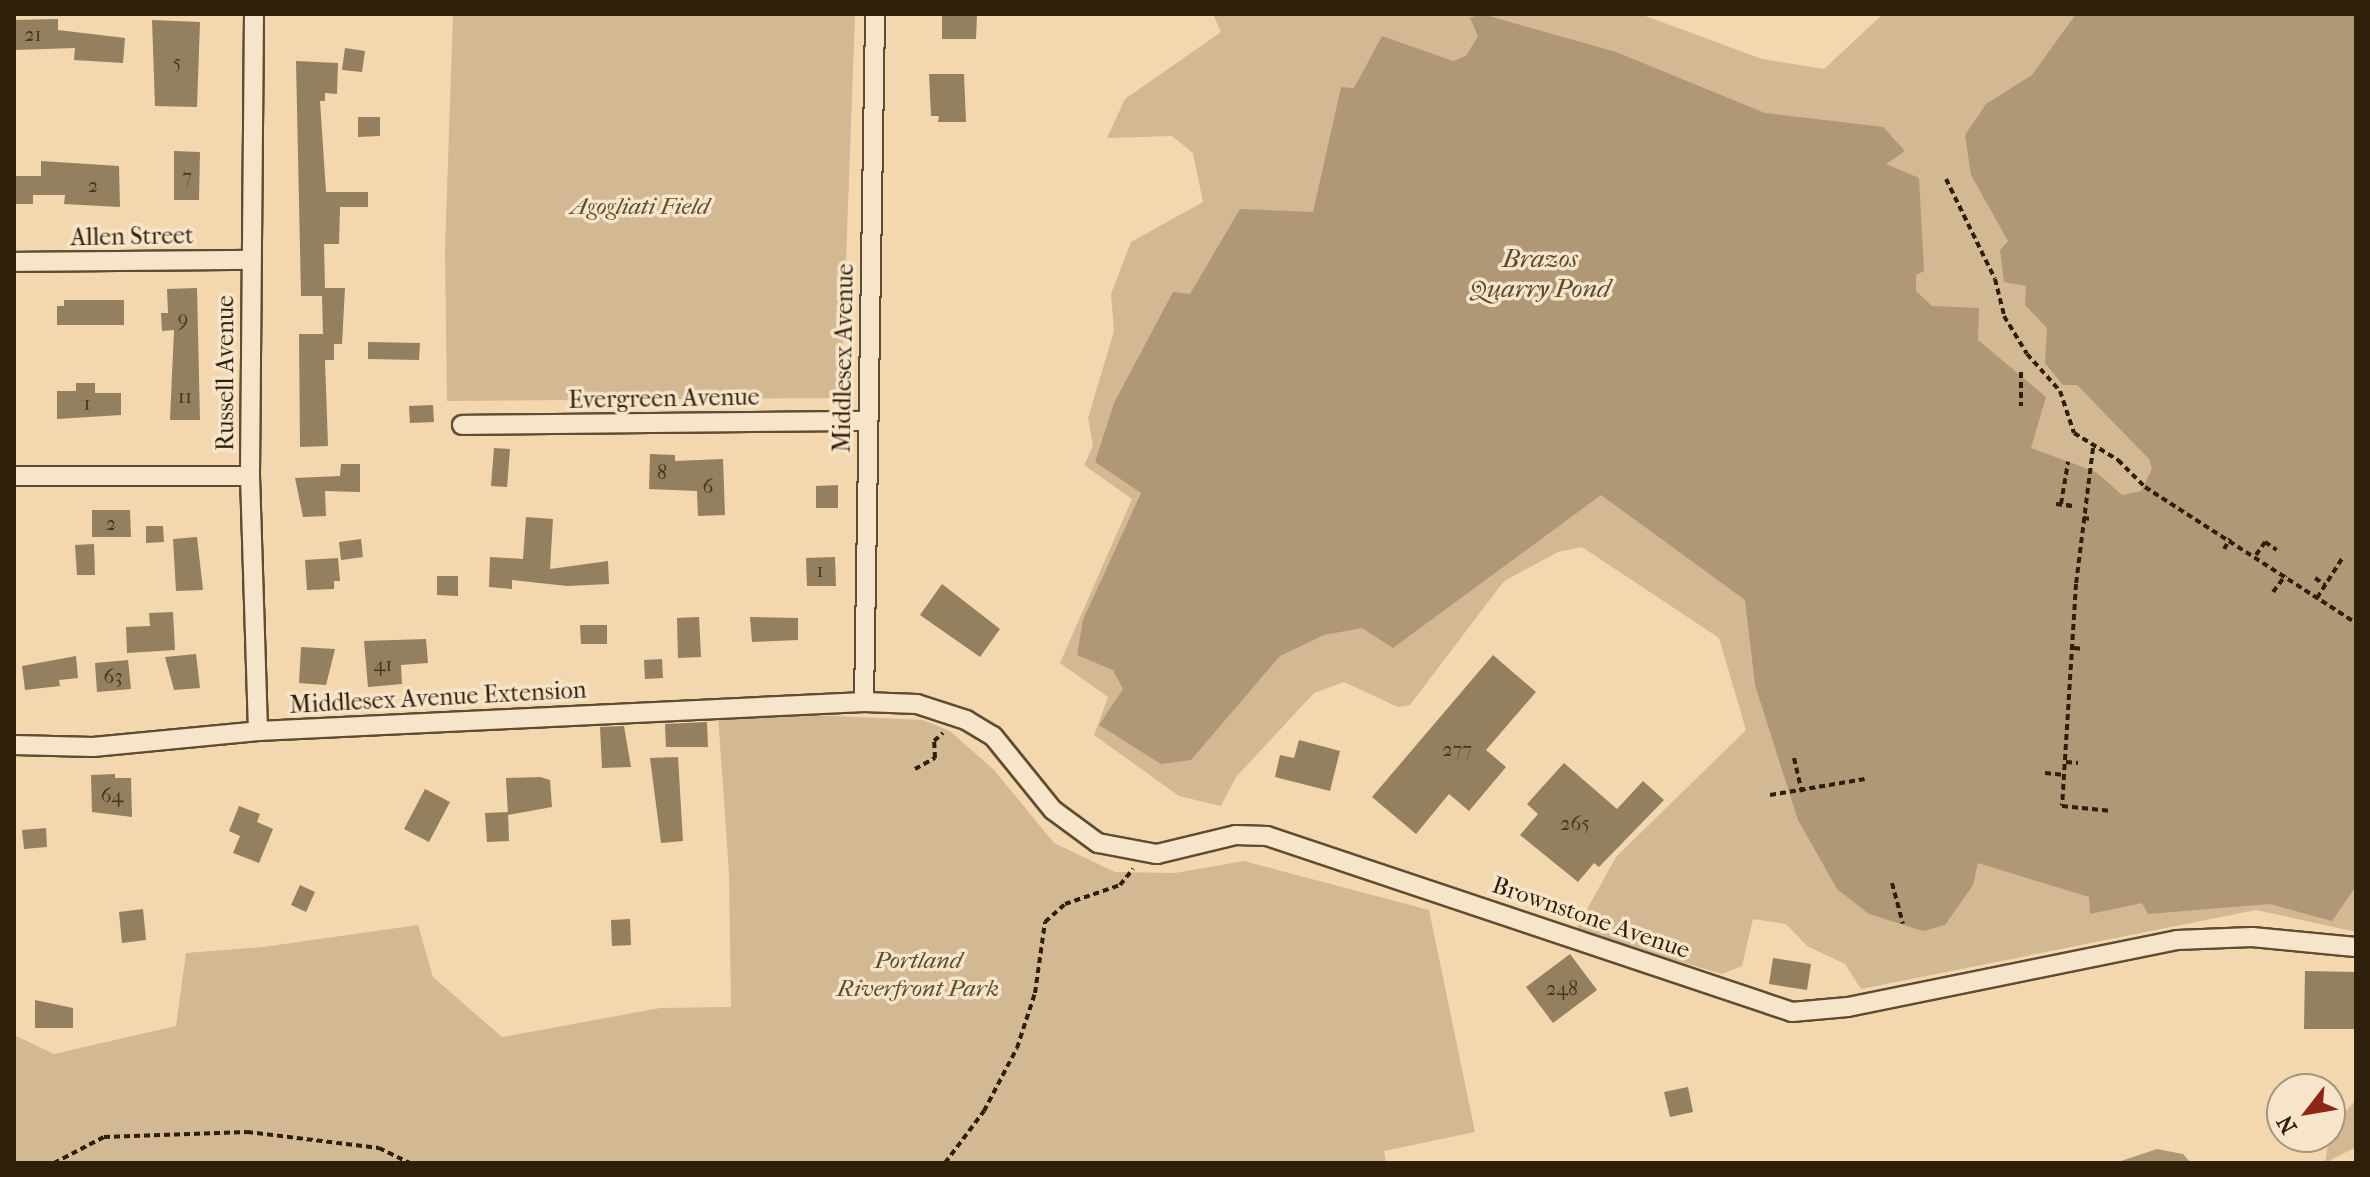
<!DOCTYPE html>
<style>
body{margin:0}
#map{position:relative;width:2370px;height:1177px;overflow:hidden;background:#f3d7af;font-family:"IM FELL French Canon",serif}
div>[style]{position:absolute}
.green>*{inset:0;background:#d2b893}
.water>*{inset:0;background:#b09877}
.building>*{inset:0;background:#947f5f}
.path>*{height:4px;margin-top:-2px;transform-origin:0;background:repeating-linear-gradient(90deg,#2e1f09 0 6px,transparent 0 10px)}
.roads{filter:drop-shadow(2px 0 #5f4d32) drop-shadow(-2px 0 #5f4d32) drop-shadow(0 2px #5f4d32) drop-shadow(0 -2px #5f4d32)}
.street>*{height:18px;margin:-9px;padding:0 9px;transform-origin:9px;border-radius:9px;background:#f7e5cb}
span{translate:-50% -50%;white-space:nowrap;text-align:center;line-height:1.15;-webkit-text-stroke:7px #f7e5cb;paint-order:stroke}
.number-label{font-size:20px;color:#48371e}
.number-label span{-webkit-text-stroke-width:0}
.park-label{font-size:24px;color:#5f4d32;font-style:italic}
.street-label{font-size:24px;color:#2e1f09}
.water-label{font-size:26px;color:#5c4930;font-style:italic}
.frame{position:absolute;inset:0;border:16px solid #2e1f09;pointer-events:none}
.north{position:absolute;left:2266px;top:1073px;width:80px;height:80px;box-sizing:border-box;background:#f7e5cb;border:2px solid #a7967d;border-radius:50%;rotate:239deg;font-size:22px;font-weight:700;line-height:32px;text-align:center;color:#2e1f09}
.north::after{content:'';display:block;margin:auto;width:28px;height:36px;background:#8f2418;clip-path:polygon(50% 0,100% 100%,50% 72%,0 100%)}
</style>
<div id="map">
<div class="green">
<i style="clip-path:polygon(453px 14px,855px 14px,841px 398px,447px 401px,445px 250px)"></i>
<i style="clip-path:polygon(1213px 14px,1640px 14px,1762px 59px,1824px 69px,1883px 14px,2356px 14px,2356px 932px,2256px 910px,1861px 989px,1845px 964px,1807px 946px,1786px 924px,1753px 919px,1742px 966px,1722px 974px,1575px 931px,1616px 857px,1746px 730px,1719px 638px,1582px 547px,1558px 552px,1504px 581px,1410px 705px,1398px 707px,1344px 682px,1314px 693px,1236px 777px,1221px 806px,1179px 796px,1094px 735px,1108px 697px,1060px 663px,1132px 499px,1084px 465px,1093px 446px,1088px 418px,1114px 331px,1111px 294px,1131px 242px,1203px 202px,1193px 153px,1172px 136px,1107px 138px,1125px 99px,1221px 32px)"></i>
<i style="clip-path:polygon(767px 713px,923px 720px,950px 731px,994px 770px,1054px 843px,1115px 872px,1175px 873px,1244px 861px,1429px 910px,1475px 1132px,1384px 1151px,1386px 1163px,14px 1163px,14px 1035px,54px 1054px,176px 1026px,186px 953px,263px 947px,418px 925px,433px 977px,502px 1037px,660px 1008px,731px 1007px,729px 873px,718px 715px)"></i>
<i style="clip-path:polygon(2356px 1100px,2356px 1147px,2325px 1163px,2331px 1127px)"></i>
</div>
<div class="water">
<i style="clip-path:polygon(1482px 14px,1616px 52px,1765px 113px,1883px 127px,1905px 151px,1886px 164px,1919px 178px,1924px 271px,1916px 275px,1916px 291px,1932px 306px,1979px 308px,1978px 340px,2046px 397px,2031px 448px,2096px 472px,2122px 495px,2141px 491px,2152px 469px,2149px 459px,2077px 385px,2063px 385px,2045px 363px,2047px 328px,2025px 305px,2026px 286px,2004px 282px,2000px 250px,2008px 241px,1971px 175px,1965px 135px,1986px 104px,2032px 75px,2076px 14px,2356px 14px,2356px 886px,2332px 921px,2270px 904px,2148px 914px,2142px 903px,2090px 914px,2089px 897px,1978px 863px,1973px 885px,1945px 925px,1923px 931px,1869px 914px,1837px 889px,1798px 820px,1755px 685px,1745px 600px,1601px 495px,1393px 648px,1362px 628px,1324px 635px,1280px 656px,1191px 760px,1161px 764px,1099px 725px,1123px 689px,1113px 670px,1077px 655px,1083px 620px,1141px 493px,1095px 462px,1114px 403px,1173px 292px,1190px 294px,1240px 209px,1313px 212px,1341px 87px,1354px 88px,1382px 36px,1453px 61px,1466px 56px,1478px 36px,1470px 18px)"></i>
<i style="clip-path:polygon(2157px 1149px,2183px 1154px,2191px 1163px,2115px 1163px)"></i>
</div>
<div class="building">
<i style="clip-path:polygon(942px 14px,977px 14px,976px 39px,942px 39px)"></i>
<i style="clip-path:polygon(58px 19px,58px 30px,125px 38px,123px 63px,74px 60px,75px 48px,14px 50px,14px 20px)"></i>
<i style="clip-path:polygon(152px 20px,200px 22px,197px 107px,155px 106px)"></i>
<i style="clip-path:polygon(345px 48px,365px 51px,362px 72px,342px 70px)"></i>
<i style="clip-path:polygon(296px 61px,338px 63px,337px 94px,325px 93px,325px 101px,320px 101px,326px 192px,368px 192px,368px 207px,340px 207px,339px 244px,324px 244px,325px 288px,345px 288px,342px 344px,334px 344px,334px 360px,325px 360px,328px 446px,300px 447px,299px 334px,323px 334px,322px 296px,301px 296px)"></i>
<i style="clip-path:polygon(929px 74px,964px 74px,966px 122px,938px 122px,939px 116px,931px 116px)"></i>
<i style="clip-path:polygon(358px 117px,380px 117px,380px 136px,358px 137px)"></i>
<i style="clip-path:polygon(174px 151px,200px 152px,199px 200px,174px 200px)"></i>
<i style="clip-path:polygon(41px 161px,119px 166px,120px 207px,64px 204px,65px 195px,33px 195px,33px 204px,14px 204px,14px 176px,41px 176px)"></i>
<i style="clip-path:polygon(197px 288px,200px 420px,170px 420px,174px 330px,162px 331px,161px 313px,168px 313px,167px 289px)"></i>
<i style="clip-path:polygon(64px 300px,124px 300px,124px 325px,57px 325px,57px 306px,64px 306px)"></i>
<i style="clip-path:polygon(368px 342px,420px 343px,419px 360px,368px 359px)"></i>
<i style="clip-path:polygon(76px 383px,95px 383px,95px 393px,121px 393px,121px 415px,57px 419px,57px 391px,76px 391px)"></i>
<i style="clip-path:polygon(433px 405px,434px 422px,410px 423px,409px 406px)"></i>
<i style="clip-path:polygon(494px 448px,510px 449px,507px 487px,491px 486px)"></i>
<i style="clip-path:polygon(650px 454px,675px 455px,675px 461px,723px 459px,725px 515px,698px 516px,697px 491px,649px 489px)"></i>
<i style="clip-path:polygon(341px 464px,360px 464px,360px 492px,325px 491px,326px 516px,303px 517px,295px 478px,340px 476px)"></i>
<i style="clip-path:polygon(838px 485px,838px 508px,816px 508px,816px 486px)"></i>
<i style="clip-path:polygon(92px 510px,130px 510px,131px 537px,92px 537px)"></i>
<i style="clip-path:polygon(526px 517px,553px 519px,550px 569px,608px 561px,609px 584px,567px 586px,512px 580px,512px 589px,489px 587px,490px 557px,523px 559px)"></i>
<i style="clip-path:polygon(146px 526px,163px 526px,164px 542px,146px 543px)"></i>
<i style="clip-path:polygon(197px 537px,203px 590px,176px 591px,173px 539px)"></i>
<i style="clip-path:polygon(361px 539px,363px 557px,341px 560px,339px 542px)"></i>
<i style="clip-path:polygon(94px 544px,95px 575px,77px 575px,75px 545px)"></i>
<i style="clip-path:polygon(835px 557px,836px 586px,807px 586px,806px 558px)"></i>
<i style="clip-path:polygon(338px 558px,340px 581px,334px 581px,334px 589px,307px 590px,305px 560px)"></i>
<i style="clip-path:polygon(437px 576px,458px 576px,458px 596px,437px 595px)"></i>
<i style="clip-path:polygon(942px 584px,1000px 629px,980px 657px,920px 615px)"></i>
<i style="clip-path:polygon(173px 612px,175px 650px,127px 653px,126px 627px,150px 626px,149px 613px)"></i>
<i style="clip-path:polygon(699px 617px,701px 657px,678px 658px,677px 618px)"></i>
<i style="clip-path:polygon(750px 617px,798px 618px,798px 640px,752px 642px)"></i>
<i style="clip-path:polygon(580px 625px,607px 625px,607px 644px,581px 644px)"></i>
<i style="clip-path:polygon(426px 639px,428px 663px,401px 665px,402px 684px,368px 687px,364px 641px)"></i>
<i style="clip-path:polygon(301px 647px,335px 649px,326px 685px,299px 683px)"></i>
<i style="clip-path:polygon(196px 654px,200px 688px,174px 690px,165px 657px)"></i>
<i style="clip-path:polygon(1493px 655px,1536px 692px,1486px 750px,1506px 767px,1469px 811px,1449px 794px,1416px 834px,1372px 797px)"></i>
<i style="clip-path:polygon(76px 656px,78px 678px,59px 680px,60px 686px,25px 690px,22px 666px)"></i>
<i style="clip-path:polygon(662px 659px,663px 678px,645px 679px,644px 660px)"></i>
<i style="clip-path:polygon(128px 660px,131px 689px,97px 692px,95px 663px)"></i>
<i style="clip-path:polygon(707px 722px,708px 747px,666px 747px,665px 724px)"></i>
<i style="clip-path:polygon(624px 726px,631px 767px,602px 768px,600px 727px)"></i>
<i style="clip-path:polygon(1299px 740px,1340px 751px,1330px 791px,1275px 777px,1280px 755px,1294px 758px)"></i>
<i style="clip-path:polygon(678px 757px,683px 841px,661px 843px,650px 758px)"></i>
<i style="clip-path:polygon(1564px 763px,1617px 809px,1643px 781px,1664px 800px,1599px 867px,1594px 863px,1578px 882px,1520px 835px,1538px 814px,1527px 804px)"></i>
<i style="clip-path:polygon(115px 774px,115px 778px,131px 778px,132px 817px,92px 812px,91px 775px)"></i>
<i style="clip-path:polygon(540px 777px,550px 780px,552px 807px,508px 815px,506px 778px)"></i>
<i style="clip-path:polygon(425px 789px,450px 802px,429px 842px,404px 829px)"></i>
<i style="clip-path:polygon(239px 806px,260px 814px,257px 822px,273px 829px,259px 863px,233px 853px,240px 836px,229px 831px)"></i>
<i style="clip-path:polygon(508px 812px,509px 841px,487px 842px,485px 813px)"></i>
<i style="clip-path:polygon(46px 828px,47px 847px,24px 849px,22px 830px)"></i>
<i style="clip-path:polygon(300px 885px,315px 892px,306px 912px,291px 905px)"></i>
<i style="clip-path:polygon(143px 909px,146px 940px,122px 943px,119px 912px)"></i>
<i style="clip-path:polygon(630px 919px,631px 945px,612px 946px,611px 920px)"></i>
<i style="clip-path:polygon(1570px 954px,1597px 990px,1553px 1023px,1526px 987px)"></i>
<i style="clip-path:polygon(1773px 958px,1811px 964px,1807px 990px,1769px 984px)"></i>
<i style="clip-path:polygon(2305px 971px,2356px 972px,2356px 1029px,2304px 1029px)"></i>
<i style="clip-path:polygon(35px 1000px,73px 1008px,73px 1028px,35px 1028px)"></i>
<i style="clip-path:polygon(1688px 1087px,1693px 1112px,1670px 1117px,1664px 1092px)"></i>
</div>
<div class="path">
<i style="left:1946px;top:179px;width:111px;rotate:63.9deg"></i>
<i style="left:1995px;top:279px;width:38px;rotate:76deg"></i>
<i style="left:2004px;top:316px;width:44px;rotate:58.8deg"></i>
<i style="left:2027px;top:354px;width:50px;rotate:48.3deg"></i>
<i style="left:2060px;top:391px;width:44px;rotate:71.6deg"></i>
<i style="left:2074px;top:433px;width:52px;rotate:31.5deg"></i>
<i style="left:2118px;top:460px;width:38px;rotate:45deg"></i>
<i style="left:2145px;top:487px;width:251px;rotate:32.8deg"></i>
<i style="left:2021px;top:372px;width:34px;rotate:90deg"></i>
<i style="left:2093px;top:448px;width:137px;rotate:97.1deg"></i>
<i style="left:2076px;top:584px;width:222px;rotate:93.6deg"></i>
<i style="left:2062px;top:806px;width:50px;rotate:5.7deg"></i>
<i style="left:2056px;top:504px;width:16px;rotate:7deg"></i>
<i style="left:2072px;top:506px;width:11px;rotate:-170deg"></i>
<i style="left:2061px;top:504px;width:43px;rotate:-80.5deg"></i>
<i style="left:2083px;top:518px;width:9px;rotate:6deg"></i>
<i style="left:2224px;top:549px;width:12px;rotate:-59deg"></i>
<i style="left:2256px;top:555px;width:16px;rotate:-55deg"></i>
<i style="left:2265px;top:542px;width:14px;rotate:34deg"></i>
<i style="left:2315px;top:578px;width:12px;rotate:35deg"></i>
<i style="left:2273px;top:592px;width:21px;rotate:-53deg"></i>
<i style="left:2317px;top:598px;width:49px;rotate:-57.6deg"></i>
<i style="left:2074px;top:648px;width:10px;rotate:6deg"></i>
<i style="left:1794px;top:758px;width:35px;rotate:77deg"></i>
<i style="left:2066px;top:762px;width:12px;rotate:5deg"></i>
<i style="left:915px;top:769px;width:23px;rotate:-29deg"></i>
<i style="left:935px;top:758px;width:17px;rotate:-93deg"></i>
<i style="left:934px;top:741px;width:12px;rotate:-42deg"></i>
<i style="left:2045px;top:773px;width:20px;rotate:6deg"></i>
<i style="left:1770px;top:795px;width:96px;rotate:-9.6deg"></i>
<i style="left:1892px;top:883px;width:42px;rotate:75deg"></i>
<i style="left:54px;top:1163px;width:56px;rotate:-27.5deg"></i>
<i style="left:104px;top:1137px;width:143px;rotate:-2deg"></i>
<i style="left:247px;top:1132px;width:133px;rotate:6.9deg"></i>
<i style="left:379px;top:1148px;width:34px;rotate:26deg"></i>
<i style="left:945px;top:1163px;width:65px;rotate:-53.1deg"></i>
<i style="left:984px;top:1111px;width:71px;rotate:-62.4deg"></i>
<i style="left:1017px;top:1048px;width:58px;rotate:-71.9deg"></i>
<i style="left:1035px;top:993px;width:72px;rotate:-82deg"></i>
<i style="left:1045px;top:922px;width:27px;rotate:-42deg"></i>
<i style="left:1065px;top:904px;width:58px;rotate:-19.1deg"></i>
<i style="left:1120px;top:885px;width:21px;rotate:-51deg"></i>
</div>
<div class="roads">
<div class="street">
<i style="left:254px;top:14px;width:462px;rotate:90.5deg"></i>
<i style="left:250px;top:476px;width:255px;rotate:88.2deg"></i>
<i style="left:14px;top:262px;width:236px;rotate:-0.5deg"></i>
<i style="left:462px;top:425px;width:404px;rotate:-0.6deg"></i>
<i style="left:14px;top:476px;width:236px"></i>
<i style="left:864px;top:702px;width:688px;rotate:-89.08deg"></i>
<i style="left:14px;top:745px;width:79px;rotate:1.5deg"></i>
<i style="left:93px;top:747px;width:166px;rotate:-5.5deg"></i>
<i style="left:258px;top:731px;width:607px;rotate:-2.74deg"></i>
<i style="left:864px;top:702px;width:53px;rotate:2.2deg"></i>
<i style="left:917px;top:704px;width:52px;rotate:18.1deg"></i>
<i style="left:966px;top:720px;width:31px;rotate:31deg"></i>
<i style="left:993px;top:736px;width:95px;rotate:51deg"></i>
<i style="left:1053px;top:810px;width:56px;rotate:36.3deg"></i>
<i style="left:1098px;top:843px;width:60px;rotate:10.6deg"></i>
<i style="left:1157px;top:854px;width:81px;rotate:-13.5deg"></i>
<i style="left:1236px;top:835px;width:31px;rotate:2deg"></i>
<i style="left:1267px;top:836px;width:554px;rotate:18.53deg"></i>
<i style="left:1792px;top:1012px;width:56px;rotate:-5.1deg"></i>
<i style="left:1848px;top:1007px;width:336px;rotate:-11.5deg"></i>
<i style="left:2177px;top:940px;width:75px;rotate:-2.3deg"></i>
<i style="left:2252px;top:937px;width:104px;rotate:5.5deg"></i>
</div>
</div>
<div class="number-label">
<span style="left:33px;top:34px">21</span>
<span style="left:177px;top:62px">5</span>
<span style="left:187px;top:176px">7</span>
<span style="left:93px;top:185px">2</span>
<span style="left:183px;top:319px">9</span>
<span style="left:185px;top:396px">11</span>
<span style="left:87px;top:403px">1</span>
<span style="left:662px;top:472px">8</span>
<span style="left:708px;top:486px">6</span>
<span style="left:111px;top:523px">2</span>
<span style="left:820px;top:570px">1</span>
<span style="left:383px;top:664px">41</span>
<span style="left:113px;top:676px">63</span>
<span style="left:1457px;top:749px">277</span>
<span style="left:112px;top:795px">64</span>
<span style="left:1575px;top:823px">265</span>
<span style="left:1562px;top:988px">248</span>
</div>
<div class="park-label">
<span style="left:640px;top:207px">Agogliati Field</span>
<span style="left:918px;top:975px">Portland<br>Riverfront Park</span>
</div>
<div class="street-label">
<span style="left:132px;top:237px;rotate:-1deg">Allen Street</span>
<span style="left:844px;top:358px;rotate:-89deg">Middlesex Avenue</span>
<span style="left:226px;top:373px;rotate:-90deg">Russell Avenue</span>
<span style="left:664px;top:399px;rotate:-1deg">Evergreen Avenue</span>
<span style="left:438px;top:698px;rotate:-3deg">Middlesex Avenue Extension</span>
<span style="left:1591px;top:918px;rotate:19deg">Brownstone Avenue</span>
</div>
<div class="water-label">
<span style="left:1540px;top:274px">Brazos<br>Quarry Pond</span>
</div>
<div class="frame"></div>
<div class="north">N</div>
</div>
